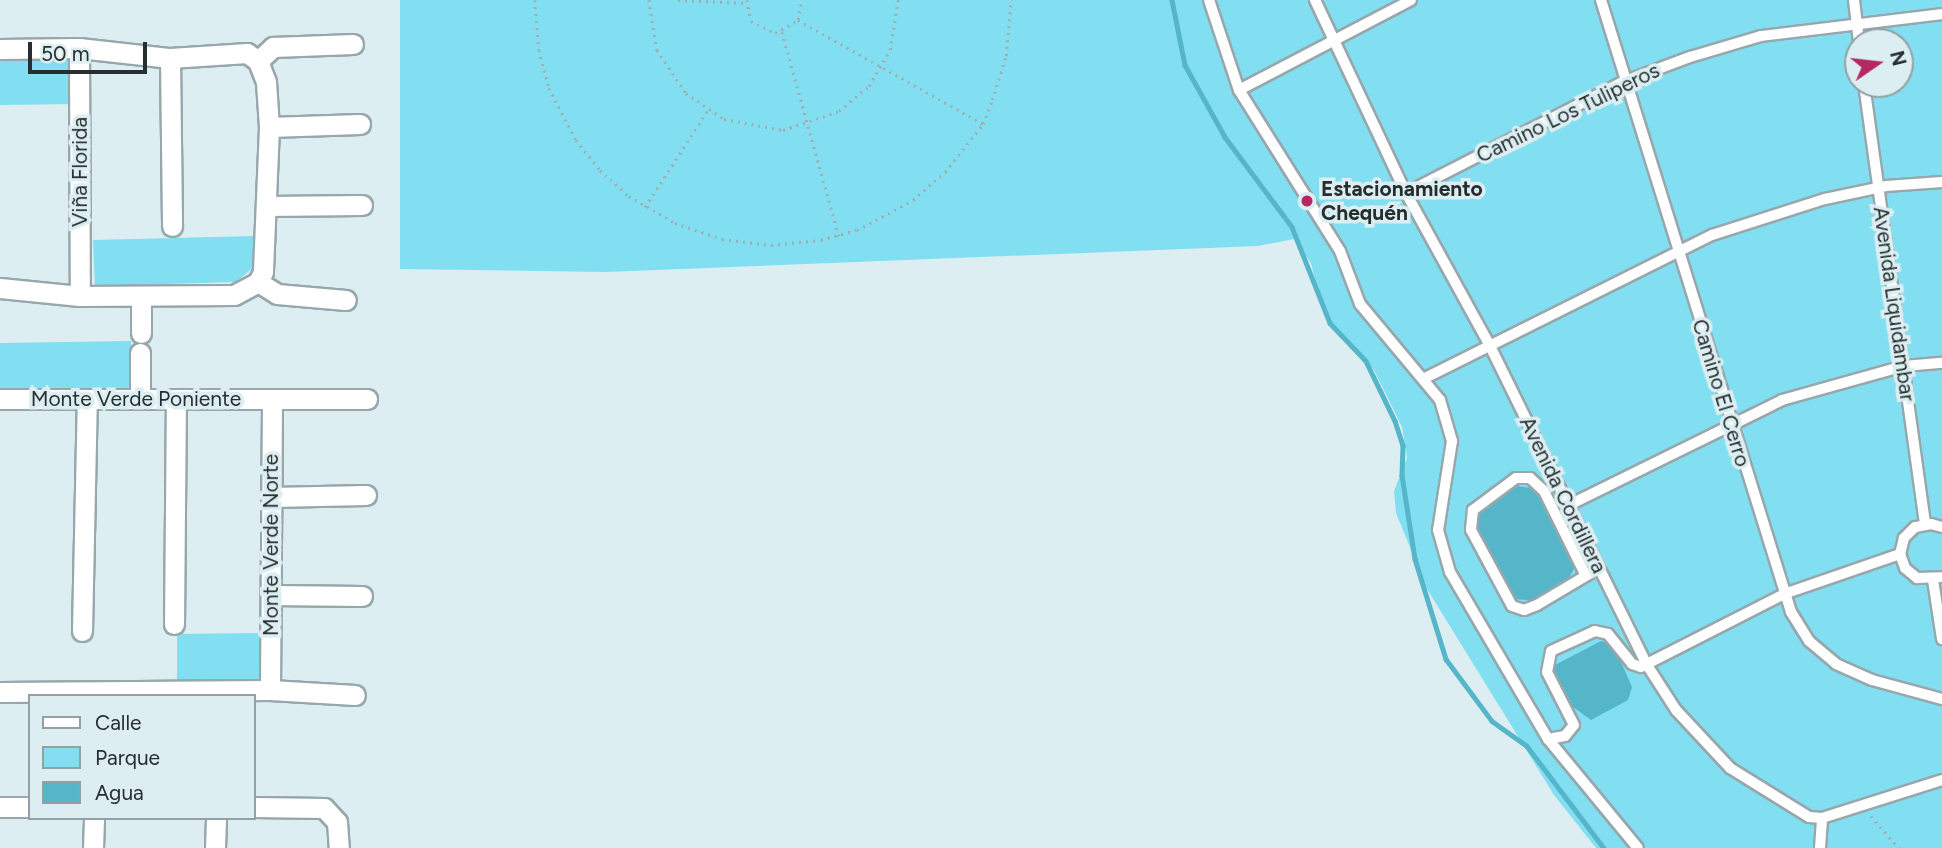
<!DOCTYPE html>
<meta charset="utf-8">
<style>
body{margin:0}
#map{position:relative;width:1942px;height:848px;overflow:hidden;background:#dceef1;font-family:Figtree,sans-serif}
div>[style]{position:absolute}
.green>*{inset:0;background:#82def1}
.water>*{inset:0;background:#55b6c9}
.stream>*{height:4.5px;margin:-2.25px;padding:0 2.25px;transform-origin:2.25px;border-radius:2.25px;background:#55b6c9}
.path>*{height:2.5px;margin-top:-1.25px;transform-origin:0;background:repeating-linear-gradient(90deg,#a0aeb0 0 2px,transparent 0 7px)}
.roads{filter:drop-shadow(2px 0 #97a7ab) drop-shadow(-2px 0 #97a7ab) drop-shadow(0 2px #97a7ab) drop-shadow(0 -2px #97a7ab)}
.lane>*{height:10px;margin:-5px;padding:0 5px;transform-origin:5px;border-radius:5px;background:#fff}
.street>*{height:19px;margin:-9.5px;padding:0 9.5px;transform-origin:9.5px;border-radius:9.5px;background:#fff}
.dots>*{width:19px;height:19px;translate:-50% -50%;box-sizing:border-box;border:4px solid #dceef1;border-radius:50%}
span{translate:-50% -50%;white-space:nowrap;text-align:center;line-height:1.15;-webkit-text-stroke:7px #dceef1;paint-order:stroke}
.street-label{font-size:21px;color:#272e2f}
.poi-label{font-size:21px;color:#272e2f;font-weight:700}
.left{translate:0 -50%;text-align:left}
.legend{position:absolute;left:28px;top:694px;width:228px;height:126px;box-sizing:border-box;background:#dceef1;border:2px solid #94a1a3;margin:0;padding:9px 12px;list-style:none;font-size:21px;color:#272e2f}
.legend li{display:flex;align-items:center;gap:14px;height:35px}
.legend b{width:35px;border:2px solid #94a1a3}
.north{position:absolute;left:1844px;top:28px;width:70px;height:70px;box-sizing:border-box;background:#dceef1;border:2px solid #94a1a3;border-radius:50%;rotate:76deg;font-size:19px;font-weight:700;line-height:28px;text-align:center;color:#272e2f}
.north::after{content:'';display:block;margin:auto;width:24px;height:32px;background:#b52961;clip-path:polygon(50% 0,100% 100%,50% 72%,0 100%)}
.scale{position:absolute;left:28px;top:42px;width:119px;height:32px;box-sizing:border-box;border:4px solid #272e2f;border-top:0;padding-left:9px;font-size:21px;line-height:24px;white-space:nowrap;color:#272e2f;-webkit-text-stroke:5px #dceef1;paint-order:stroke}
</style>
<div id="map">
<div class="green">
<i style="clip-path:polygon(evenodd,400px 0,1942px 0,1942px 848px,1596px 848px,1554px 795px,1427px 589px,1396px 513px,1394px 491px,1407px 458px,1402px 427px,1374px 370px,1324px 315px,1311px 263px,1294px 239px,1258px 246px,605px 272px,400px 269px,400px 0,1858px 42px,1900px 42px,1900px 84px,1858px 84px,1858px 42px)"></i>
<i style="clip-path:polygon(0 58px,70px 58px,74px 104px,0 105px)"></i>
<i style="clip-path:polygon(255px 236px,256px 265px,236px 282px,95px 286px,93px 240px)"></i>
<i style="clip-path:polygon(131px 341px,131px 389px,0 391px,0 343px)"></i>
<i style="clip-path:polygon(259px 633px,261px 682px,177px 684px,177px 634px)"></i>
</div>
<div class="water">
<i style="clip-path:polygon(1517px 486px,1537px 489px,1576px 565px,1564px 587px,1540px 601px,1513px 599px,1472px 518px,1480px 508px)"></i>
<i style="clip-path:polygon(1601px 641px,1613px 644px,1632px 687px,1628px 700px,1591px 720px,1569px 704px,1555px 678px,1555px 665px)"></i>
</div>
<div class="stream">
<i style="left:1172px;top:0;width:66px;rotate:78.7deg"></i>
<i style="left:1185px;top:65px;width:82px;rotate:60.9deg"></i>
<i style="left:1225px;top:137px;width:112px;rotate:53.3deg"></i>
<i style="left:1292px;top:227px;width:103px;rotate:68.4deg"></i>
<i style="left:1330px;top:323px;width:52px;rotate:46.5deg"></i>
<i style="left:1366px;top:361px;width:67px;rotate:64.2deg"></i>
<i style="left:1395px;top:421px;width:26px;rotate:72deg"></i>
<i style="left:1403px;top:446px;width:29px;rotate:92deg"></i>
<i style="left:1402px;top:475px;width:85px;rotate:81.2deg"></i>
<i style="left:1415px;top:559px;width:105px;rotate:72.8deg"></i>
<i style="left:1446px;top:659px;width:77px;rotate:53.4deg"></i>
<i style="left:1492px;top:721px;width:43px;rotate:35.5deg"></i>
<i style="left:1527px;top:746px;width:128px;rotate:53deg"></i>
</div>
<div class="path">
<i style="left:535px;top:0;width:50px;rotate:85.4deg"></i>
<i style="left:539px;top:50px;width:39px;rotate:75deg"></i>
<i style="left:549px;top:88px;width:59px;rotate:62.6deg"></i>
<i style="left:576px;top:140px;width:38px;rotate:51deg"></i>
<i style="left:600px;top:170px;width:39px;rotate:42deg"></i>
<i style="left:629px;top:196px;width:53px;rotate:30.4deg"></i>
<i style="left:675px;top:223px;width:50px;rotate:18.8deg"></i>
<i style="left:722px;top:239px;width:49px;rotate:7deg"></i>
<i style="left:771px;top:245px;width:50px;rotate:-5.7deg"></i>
<i style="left:821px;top:240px;width:37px;rotate:-16deg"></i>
<i style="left:857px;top:230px;width:64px;rotate:-28.2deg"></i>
<i style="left:913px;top:200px;width:43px;rotate:-41.2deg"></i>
<i style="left:945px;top:172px;width:61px;rotate:-51.6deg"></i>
<i style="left:983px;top:124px;width:26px;rotate:-69deg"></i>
<i style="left:992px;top:100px;width:46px;rotate:-72.3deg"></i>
<i style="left:1006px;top:56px;width:56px;rotate:-84.9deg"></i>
<i style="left:649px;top:0;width:51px;rotate:80.9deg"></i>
<i style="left:657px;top:50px;width:52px;rotate:56deg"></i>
<i style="left:686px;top:93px;width:46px;rotate:34.4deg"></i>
<i style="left:724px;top:119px;width:60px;rotate:10.6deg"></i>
<i style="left:783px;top:130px;width:59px;rotate:-18.7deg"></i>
<i style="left:839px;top:111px;width:39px;rotate:-40deg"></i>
<i style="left:869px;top:86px;width:42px;rotate:-59.7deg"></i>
<i style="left:890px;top:50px;width:51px;rotate:-80.9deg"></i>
<i style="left:678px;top:0;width:67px;rotate:2.6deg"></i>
<i style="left:747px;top:0;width:21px;rotate:79deg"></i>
<i style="left:751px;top:21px;width:27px;rotate:27deg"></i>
<i style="left:775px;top:33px;width:26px;rotate:-29deg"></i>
<i style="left:798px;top:20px;width:20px;rotate:-81deg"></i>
<i style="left:798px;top:20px;width:212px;rotate:29.3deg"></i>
<i style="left:782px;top:32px;width:212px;rotate:74.4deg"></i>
<i style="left:645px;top:207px;width:114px;rotate:-57.1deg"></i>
<i style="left:1871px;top:816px;width:43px;rotate:48.8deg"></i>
</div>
<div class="roads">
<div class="lane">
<i style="left:1209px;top:0;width:95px;rotate:71.6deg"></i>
<i style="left:1239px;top:90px;width:190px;rotate:57.9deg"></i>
<i style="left:1340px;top:251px;width:57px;rotate:69.3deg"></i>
<i style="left:1360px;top:304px;width:125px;rotate:50.2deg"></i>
<i style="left:1440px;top:400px;width:43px;rotate:73.7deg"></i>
<i style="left:1452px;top:441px;width:90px;rotate:98.9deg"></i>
<i style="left:1438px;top:530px;width:44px;rotate:74.1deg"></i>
<i style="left:1450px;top:572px;width:194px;rotate:59.6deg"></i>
<i style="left:1548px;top:739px;width:141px;rotate:50.5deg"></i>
<i style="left:1315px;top:0;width:213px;rotate:64.8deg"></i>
<i style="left:1406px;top:193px;width:172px;rotate:61.2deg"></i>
<i style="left:1489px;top:344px;width:358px;rotate:63.8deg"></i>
<i style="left:1647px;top:665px;width:54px;rotate:57.2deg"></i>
<i style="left:1676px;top:710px;width:79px;rotate:47deg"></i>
<i style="left:1730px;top:768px;width:93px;rotate:31.8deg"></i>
<i style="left:1809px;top:817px;width:13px;rotate:4deg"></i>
<i style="left:1822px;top:818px;width:126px;rotate:-17.6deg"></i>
<i style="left:1601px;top:0;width:641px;rotate:72.75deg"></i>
<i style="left:1791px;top:612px;width:34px;rotate:58deg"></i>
<i style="left:1809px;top:641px;width:35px;rotate:40deg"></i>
<i style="left:1836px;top:664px;width:39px;rotate:24deg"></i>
<i style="left:1872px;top:680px;width:73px;rotate:15.2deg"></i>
<i style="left:1854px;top:0;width:42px;rotate:83.2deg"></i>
<i style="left:1864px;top:84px;width:444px;rotate:82.1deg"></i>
<i style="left:1239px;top:90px;width:194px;rotate:-27.6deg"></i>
<i style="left:1406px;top:193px;width:244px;rotate:-27.1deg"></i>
<i style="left:1623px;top:82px;width:72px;rotate:-20.5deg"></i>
<i style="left:1690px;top:57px;width:74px;rotate:-16.5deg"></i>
<i style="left:1761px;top:36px;width:182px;rotate:-6.9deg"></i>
<i style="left:1423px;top:379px;width:323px;rotate:-26.5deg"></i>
<i style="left:1712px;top:235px;width:119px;rotate:-17.7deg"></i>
<i style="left:1825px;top:199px;width:62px;rotate:-12deg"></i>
<i style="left:1886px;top:186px;width:56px;rotate:-4.1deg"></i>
<i style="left:1567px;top:506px;width:240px;rotate:-26.2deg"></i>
<i style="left:1782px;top:400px;width:127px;rotate:-15.6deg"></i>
<i style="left:1904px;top:366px;width:38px;rotate:-5deg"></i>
<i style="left:1942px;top:527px;width:11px;rotate:-165deg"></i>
<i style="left:1931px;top:524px;width:16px;rotate:169deg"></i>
<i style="left:1915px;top:527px;width:16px;rotate:135deg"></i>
<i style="left:1904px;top:538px;width:16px;rotate:104deg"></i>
<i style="left:1900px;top:554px;width:15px;rotate:70deg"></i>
<i style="left:1905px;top:568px;width:16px;rotate:40deg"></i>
<i style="left:1917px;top:578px;width:25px;rotate:-2deg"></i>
<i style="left:1585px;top:574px;width:93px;rotate:-116.3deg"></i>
<i style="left:1544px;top:491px;width:19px;rotate:-137deg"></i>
<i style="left:1530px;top:478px;width:14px;rotate:180deg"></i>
<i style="left:1516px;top:478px;width:54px;rotate:143.3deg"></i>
<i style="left:1473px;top:510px;width:20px;rotate:96deg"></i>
<i style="left:1471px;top:530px;width:86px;rotate:61.7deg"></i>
<i style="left:1512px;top:606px;width:13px;rotate:18deg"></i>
<i style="left:1524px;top:610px;width:14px;rotate:-21deg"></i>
<i style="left:1537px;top:605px;width:72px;rotate:-30.8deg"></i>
<i style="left:1933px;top:580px;width:60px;rotate:81.3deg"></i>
<i style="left:1548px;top:739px;width:17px;rotate:-10deg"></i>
<i style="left:1565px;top:736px;width:14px;rotate:-51deg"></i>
<i style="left:1574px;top:725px;width:59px;rotate:-117deg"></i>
<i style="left:1547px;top:672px;width:21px;rotate:-79deg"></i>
<i style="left:1551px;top:651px;width:48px;rotate:-24.4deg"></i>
<i style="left:1595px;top:631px;width:13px;rotate:13deg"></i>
<i style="left:1608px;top:634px;width:38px;rotate:51deg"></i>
<i style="left:1632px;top:664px;width:9px;rotate:18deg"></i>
<i style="left:1641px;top:667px;width:161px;rotate:-27deg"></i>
<i style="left:1784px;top:594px;width:123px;rotate:-19deg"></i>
<i style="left:1820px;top:848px;width:30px;rotate:-86deg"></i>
</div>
<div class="street">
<i style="left:79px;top:48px;width:248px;rotate:89.8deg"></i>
<i style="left:0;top:49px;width:79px;rotate:-0.7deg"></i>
<i style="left:79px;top:48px;width:92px;rotate:6.3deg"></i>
<i style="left:170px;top:58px;width:77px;rotate:-3.7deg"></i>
<i style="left:247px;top:53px;width:14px;rotate:36deg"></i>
<i style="left:170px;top:58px;width:168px;rotate:89.3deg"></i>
<i style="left:258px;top:61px;width:22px;rotate:69deg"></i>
<i style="left:266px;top:82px;width:45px;rotate:86.2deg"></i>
<i style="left:269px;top:127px;width:145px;rotate:92.4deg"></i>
<i style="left:263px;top:272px;width:11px;rotate:117deg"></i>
<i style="left:258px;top:61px;width:21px;rotate:-43deg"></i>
<i style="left:273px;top:47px;width:80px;rotate:-2.1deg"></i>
<i style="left:269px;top:127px;width:91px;rotate:-1.9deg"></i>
<i style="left:267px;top:206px;width:95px;rotate:-0.6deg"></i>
<i style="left:258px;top:282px;width:22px;rotate:32deg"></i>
<i style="left:277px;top:294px;width:69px;rotate:5deg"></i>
<i style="left:0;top:288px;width:80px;rotate:5.7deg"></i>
<i style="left:80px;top:296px;width:154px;rotate:-0.4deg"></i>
<i style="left:234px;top:295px;width:27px;rotate:-28deg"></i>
<i style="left:141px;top:297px;width:36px;rotate:90deg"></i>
<i style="left:0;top:399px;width:367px"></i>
<i style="left:140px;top:399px;width:46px;rotate:-90deg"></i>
<i style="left:271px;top:497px;width:95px;rotate:-1.2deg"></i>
<i style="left:271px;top:595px;width:91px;rotate:0.6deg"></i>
<i style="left:174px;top:624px;width:225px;rotate:-89.5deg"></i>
<i style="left:82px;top:631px;width:232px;rotate:-88.8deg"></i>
<i style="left:270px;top:690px;width:291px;rotate:-89.6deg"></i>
<i style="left:0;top:692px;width:270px;rotate:-0.4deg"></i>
<i style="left:270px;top:690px;width:85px;rotate:3.4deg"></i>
<i style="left:0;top:807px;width:30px"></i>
<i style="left:254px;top:807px;width:70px;rotate:0.8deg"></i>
<i style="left:324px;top:808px;width:19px;rotate:47deg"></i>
<i style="left:337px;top:822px;width:26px;rotate:86deg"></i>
<i style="left:93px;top:848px;width:30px;rotate:-88deg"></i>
<i style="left:215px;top:848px;width:30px;rotate:-88deg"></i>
</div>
</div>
<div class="dots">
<i style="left:1307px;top:201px;background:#b52961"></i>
</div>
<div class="street-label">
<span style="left:1568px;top:113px;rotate:-26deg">Camino Los Tuliperos</span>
<span style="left:80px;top:172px;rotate:-90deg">Viña Florida</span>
<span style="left:1894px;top:304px;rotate:82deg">Avenida Liquidambar</span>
<span style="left:1721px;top:393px;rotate:73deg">Camino El Cerro</span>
<span style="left:136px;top:399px">Monte Verde Poniente</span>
<span style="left:1563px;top:495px;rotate:64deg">Avenida Cordillera</span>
<span style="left:271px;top:545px;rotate:-90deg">Monte Verde Norte</span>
</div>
<div class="poi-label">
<span class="left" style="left:1321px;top:201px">Estacionamiento<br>Chequén</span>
</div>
<ul class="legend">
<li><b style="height:9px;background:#fff"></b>Calle</li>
<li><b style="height:19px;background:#82def1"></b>Parque</li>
<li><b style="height:19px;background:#55b6c9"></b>Agua</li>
</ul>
<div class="north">N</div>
<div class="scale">50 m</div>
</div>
